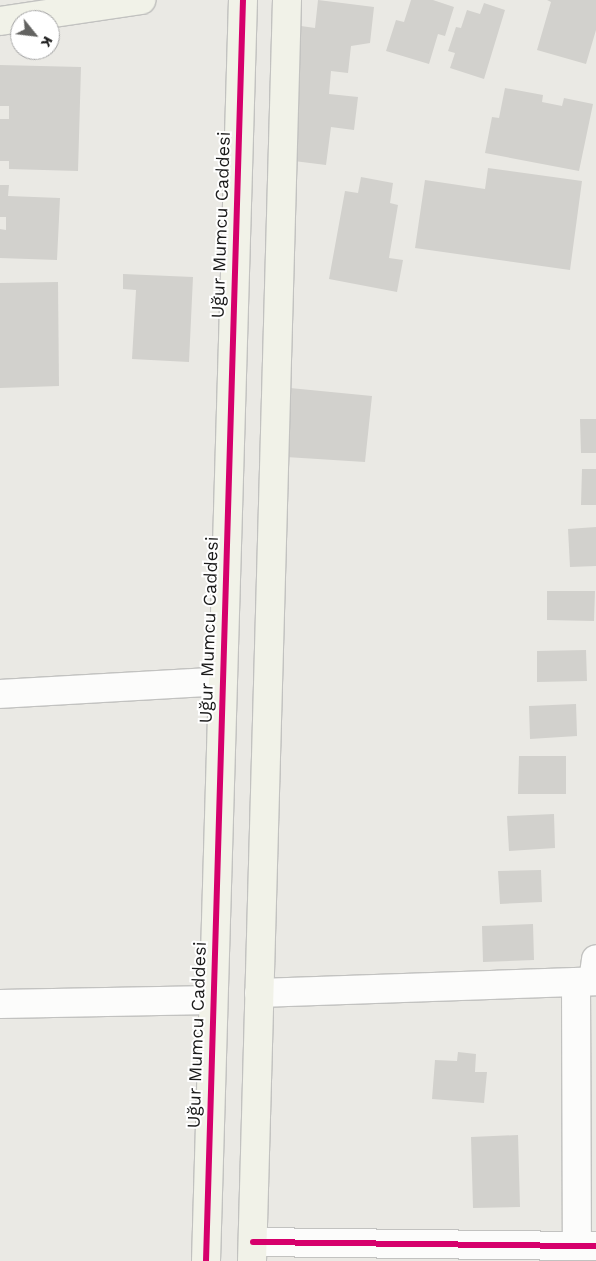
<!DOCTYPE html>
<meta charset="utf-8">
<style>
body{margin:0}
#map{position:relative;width:596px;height:1261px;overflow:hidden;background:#eae9e4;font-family:"Work Sans",sans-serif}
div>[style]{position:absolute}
.building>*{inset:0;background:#d2d1cd}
.roads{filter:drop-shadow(1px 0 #c2c2c0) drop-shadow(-1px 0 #c2c2c0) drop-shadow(0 1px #c2c2c0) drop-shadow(0 -1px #c2c2c0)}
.street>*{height:28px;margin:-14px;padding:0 14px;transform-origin:14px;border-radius:14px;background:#fcfcfb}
.secondary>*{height:28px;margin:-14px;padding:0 14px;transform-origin:14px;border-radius:14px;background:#f1f2e8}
.cycleway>*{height:6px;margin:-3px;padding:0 3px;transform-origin:3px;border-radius:3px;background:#d6006c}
span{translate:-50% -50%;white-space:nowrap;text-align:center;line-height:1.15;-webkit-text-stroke:4px #fff;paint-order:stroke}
.street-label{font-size:18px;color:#1b1b1b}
.north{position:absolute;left:10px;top:10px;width:50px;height:50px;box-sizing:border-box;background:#fff;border:1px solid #a4a4a4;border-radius:50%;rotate:119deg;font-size:14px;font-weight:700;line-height:20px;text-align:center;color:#1b1b1b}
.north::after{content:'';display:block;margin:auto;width:18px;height:22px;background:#636361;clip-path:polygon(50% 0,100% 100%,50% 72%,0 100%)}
</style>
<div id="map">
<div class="building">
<i style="clip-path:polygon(318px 0,374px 7px,370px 43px,351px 46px,348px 73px,331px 71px,329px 94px,358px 97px,354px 130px,331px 127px,326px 165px,286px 160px,301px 26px,315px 28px)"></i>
<i style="clip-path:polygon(411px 0,433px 0,454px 7px,445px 36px,438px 34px,429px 64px,386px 51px,396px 20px,404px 22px)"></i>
<i style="clip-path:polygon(547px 0,596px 0,596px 30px,586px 64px,537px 50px,551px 2px)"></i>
<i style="clip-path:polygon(484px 3px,505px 10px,484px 79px,450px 68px,455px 53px,448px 51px,456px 27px,461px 28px,467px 10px,480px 14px)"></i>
<i style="clip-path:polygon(0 65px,81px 67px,78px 171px,9px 169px,9px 161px,0 161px,0 119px,9px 119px,9px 106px,0 106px)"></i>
<i style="clip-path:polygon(505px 88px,543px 95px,542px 102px,562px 106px,564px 98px,593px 104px,579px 171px,485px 153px,492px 117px,499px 118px)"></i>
<i style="clip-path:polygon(488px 168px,582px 181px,570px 270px,415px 248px,425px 180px,485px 189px)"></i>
<i style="clip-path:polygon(361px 177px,393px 183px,390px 203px,398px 205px,389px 258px,403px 260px,397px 292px,329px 279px,345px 191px,358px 193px)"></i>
<i style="clip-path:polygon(0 185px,9px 185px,8px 196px,60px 198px,57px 260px,0 258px,0 229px,6px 230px,6px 217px,0 217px)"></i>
<i style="clip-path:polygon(123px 274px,193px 277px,189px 362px,132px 359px,136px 290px,123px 289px)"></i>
<i style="clip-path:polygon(58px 282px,59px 386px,0 388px,0 283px)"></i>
<i style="clip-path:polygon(290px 388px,372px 396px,365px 462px,286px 457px)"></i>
<i style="clip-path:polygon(580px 419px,596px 419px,596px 453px,581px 453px)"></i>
<i style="clip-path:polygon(582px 469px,596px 469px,596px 505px,581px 505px)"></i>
<i style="clip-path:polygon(596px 527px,596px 566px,570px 567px,568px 529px)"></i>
<i style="clip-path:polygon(547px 591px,595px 591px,594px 621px,547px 620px)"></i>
<i style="clip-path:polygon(586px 650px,587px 681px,537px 682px,537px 651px)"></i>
<i style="clip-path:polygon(576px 704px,577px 736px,530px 739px,529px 706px)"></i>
<i style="clip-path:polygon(519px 756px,566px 756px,566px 794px,518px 794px)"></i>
<i style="clip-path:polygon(554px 814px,555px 848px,509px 851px,507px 816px)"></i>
<i style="clip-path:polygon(541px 870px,542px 902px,500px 904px,498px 871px)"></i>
<i style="clip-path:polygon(533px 924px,534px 960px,483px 962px,482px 926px)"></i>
<i style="clip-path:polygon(458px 1052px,476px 1054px,475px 1072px,487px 1072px,484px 1103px,432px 1099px,435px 1060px,457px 1061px)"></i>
<i style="clip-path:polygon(518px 1135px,520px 1207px,473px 1208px,471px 1137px)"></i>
</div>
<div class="roads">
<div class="street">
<i style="left:0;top:694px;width:223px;rotate:-3.3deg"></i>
<i style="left:593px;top:981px;width:22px;rotate:-82deg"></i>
<i style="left:576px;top:982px;width:264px;rotate:89.8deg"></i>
<i style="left:259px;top:993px;width:337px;rotate:-2deg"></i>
<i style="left:0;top:1004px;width:213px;rotate:-1.1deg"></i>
<i style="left:253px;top:1242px;width:343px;rotate:0.7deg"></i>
</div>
<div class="secondary">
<i style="left:0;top:21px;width:143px;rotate:-8.5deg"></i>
<i style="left:206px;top:1261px;width:1262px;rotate:-88.32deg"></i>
<i style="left:252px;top:1261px;width:1261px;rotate:-88.41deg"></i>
</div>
</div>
<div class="cycleway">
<i style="left:253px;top:1242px;width:343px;rotate:0.7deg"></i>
<i style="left:206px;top:1261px;width:1262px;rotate:-88.32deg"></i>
</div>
<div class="street-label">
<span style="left:221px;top:225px;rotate:-88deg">Uğur Mumcu Caddesi</span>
<span style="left:209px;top:630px;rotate:-88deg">Uğur Mumcu Caddesi</span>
<span style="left:197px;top:1035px;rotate:-88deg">Uğur Mumcu Caddesi</span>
</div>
<div class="north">K</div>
</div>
